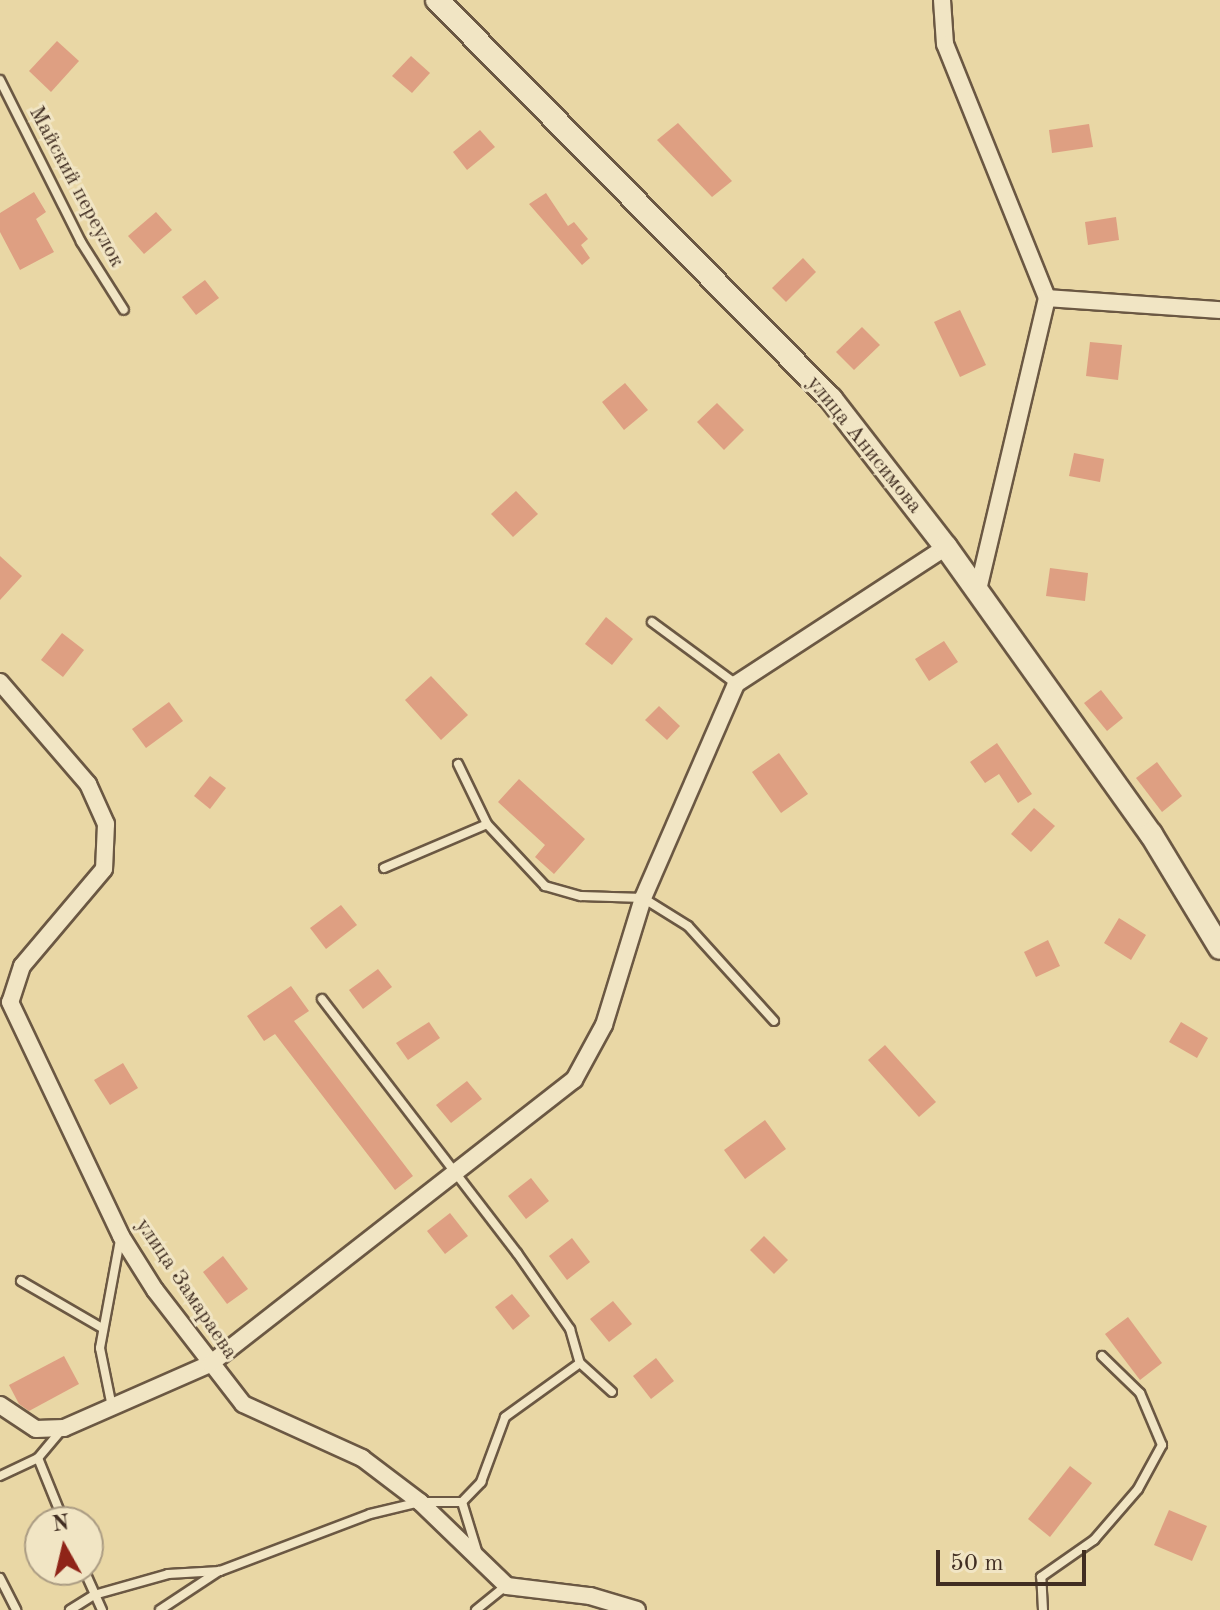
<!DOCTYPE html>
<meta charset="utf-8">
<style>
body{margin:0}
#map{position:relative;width:1220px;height:1610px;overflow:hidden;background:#e9d7a5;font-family:"Old Standard TT",serif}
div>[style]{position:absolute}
.building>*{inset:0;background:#de9f82}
.roads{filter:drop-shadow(2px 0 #6b5843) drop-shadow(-2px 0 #6b5843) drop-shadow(0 2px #6b5843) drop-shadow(0 -2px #6b5843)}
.service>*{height:8px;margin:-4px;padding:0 4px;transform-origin:4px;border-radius:4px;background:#f1e5c4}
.minor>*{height:16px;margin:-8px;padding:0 8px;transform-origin:8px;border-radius:8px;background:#f1e5c4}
.tertiary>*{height:22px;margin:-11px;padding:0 11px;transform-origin:11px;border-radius:11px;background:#f1e5c4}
span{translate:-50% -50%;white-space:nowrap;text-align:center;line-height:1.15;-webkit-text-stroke:6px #f1e5c4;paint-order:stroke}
.street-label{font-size:22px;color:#412e22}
.north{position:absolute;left:24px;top:1506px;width:80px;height:80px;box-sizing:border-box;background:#f1e5c4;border:2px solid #ab9c83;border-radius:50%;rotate:352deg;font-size:22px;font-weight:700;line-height:32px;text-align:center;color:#412e22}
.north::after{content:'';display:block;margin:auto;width:28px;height:36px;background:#8f2418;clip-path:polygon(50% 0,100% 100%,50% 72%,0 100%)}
.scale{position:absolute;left:936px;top:1550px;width:150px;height:36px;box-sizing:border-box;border:4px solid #412e22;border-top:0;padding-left:10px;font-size:24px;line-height:28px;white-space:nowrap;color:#412e22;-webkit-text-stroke:6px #f1e5c4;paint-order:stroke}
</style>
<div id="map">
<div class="building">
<i style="clip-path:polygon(57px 41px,79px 61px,51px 92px,29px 71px)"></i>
<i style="clip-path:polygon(411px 56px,430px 73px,412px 93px,392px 76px)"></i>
<i style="clip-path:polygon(678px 123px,732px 181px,712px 197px,657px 140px)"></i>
<i style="clip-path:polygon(1089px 124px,1093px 147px,1052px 153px,1049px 130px)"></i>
<i style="clip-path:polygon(480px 130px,495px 147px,467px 170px,453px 152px)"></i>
<i style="clip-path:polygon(34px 192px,46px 212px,36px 219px,54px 252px,20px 270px,0 232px,0 213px)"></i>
<i style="clip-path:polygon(546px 193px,568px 226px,574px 222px,588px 239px,581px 245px,590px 258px,582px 265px,529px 204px)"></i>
<i style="clip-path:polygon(156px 212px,172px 230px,144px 254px,128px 236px)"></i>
<i style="clip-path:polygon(1116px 217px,1119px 240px,1088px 245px,1085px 222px)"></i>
<i style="clip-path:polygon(803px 258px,816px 272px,786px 302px,772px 288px)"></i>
<i style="clip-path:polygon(205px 280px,219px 298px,196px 315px,182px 297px)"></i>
<i style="clip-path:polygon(960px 310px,986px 365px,960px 377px,934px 322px)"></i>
<i style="clip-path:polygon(862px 327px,880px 345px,854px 370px,836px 352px)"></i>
<i style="clip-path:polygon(1090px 342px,1122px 345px,1118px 380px,1086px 376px)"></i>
<i style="clip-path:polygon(625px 383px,648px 410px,624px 430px,602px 402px)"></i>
<i style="clip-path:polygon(717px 403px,744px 430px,724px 450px,697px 422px)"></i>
<i style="clip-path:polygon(1074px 453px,1104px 459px,1100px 482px,1069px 476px)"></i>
<i style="clip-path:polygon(516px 491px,538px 514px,513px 537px,491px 514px)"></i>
<i style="clip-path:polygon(0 556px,22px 576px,0 600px)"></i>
<i style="clip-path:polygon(1050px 568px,1088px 573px,1085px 601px,1046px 596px)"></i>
<i style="clip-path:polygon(606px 617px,633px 639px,612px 665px,585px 644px)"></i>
<i style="clip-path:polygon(62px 633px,84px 650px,63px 677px,41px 660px)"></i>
<i style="clip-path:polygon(944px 641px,958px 662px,929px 681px,915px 659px)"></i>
<i style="clip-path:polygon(431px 676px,468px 715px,441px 740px,405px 700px)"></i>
<i style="clip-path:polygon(1101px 690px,1123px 718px,1107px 731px,1084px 703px)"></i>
<i style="clip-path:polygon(169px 702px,183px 721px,146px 748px,132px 729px)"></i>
<i style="clip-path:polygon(659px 706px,680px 726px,667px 740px,645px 720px)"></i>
<i style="clip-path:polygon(997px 743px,1032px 794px,1018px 803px,999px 774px,985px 783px,970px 762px)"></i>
<i style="clip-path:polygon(779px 753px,808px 794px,781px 813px,752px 772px)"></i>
<i style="clip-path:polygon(1157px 762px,1182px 796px,1162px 812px,1136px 778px)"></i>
<i style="clip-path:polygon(210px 776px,226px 788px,210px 809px,194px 796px)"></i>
<i style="clip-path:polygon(519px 779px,585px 839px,554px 874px,535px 857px,545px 845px,498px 802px)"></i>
<i style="clip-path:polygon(1034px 808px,1055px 826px,1031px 852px,1011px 834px)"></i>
<i style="clip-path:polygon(341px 905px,357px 925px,326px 949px,310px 928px)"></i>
<i style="clip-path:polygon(1119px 918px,1146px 935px,1131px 960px,1104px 943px)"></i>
<i style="clip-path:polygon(1048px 940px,1060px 966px,1036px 977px,1024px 952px)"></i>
<i style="clip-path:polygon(378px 969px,392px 987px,363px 1009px,349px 990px)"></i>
<i style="clip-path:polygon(291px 986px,309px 1011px,294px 1021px,413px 1176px,395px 1190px,275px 1034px,264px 1041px,247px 1016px)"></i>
<i style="clip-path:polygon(429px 1022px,440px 1038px,408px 1060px,396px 1043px)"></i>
<i style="clip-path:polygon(1181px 1022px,1208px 1038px,1197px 1058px,1169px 1042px)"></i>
<i style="clip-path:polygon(885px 1045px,936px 1102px,919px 1117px,868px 1060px)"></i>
<i style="clip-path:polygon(123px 1063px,138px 1088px,110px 1105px,94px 1080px)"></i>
<i style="clip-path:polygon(467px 1081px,482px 1099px,451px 1123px,436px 1105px)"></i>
<i style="clip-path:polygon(765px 1120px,786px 1149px,745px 1179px,724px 1150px)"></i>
<i style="clip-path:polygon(531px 1178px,549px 1201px,526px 1219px,508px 1196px)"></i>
<i style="clip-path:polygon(450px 1213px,468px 1236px,445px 1254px,427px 1231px)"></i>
<i style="clip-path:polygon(764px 1236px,788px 1260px,774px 1274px,750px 1250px)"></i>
<i style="clip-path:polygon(572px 1238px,590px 1262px,567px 1280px,549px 1256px)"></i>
<i style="clip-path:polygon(223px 1256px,248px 1289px,227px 1304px,203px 1272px)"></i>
<i style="clip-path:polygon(512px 1294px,530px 1316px,513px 1330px,495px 1307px)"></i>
<i style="clip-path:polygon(613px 1301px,632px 1324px,609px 1342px,590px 1319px)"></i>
<i style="clip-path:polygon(1128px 1317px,1162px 1363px,1140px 1380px,1105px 1334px)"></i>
<i style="clip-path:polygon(64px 1356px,79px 1384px,29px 1411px,19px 1404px,9px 1385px)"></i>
<i style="clip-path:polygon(656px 1358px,674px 1381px,651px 1399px,633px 1376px)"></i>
<i style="clip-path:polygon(1070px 1466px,1092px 1483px,1050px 1537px,1028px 1519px)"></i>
<i style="clip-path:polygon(1169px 1510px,1207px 1526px,1192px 1561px,1154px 1545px)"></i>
</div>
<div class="roads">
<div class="service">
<i style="left:0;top:80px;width:181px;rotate:63.4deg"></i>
<i style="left:81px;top:242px;width:80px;rotate:57.7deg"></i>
<i style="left:652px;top:622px;width:104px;rotate:36.4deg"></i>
<i style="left:458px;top:764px;width:67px;rotate:64.2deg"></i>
<i style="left:487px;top:824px;width:85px;rotate:46.9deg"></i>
<i style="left:545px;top:886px;width:37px;rotate:16deg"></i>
<i style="left:581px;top:896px;width:62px;rotate:1.8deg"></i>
<i style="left:643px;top:898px;width:53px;rotate:31.9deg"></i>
<i style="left:688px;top:926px;width:128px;rotate:47.8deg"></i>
<i style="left:384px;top:868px;width:112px;rotate:-23.1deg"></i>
<i style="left:322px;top:999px;width:320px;rotate:52.5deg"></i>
<i style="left:517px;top:1253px;width:93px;rotate:55.1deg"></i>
<i style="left:570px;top:1329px;width:35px;rotate:74deg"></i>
<i style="left:580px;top:1363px;width:43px;rotate:42.2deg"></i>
<i style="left:21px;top:1281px;width:94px;rotate:30.1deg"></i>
<i style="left:112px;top:1407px;width:60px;rotate:-101.5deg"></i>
<i style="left:100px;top:1348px;width:110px;rotate:-79.5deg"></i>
<i style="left:38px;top:1458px;width:69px;rotate:67.9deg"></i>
<i style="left:0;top:1476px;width:42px;rotate:-25.3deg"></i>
<i style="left:38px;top:1458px;width:39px;rotate:-50deg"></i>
<i style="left:462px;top:1502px;width:51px;rotate:73deg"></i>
<i style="left:84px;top:1570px;width:44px;rotate:65.8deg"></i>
<i style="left:0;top:1578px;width:36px;rotate:63deg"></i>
<i style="left:70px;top:1610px;width:28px;rotate:-32deg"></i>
<i style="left:94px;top:1595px;width:77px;rotate:-15.8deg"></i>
<i style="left:168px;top:1574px;width:52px;rotate:-3.3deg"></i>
<i style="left:220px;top:1571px;width:160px;rotate:-20.8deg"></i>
<i style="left:370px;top:1514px;width:51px;rotate:-13.5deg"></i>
<i style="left:420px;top:1502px;width:42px"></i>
<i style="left:462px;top:1502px;width:28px;rotate:-46deg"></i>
<i style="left:481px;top:1482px;width:69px;rotate:-69.7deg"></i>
<i style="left:505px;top:1417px;width:92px;rotate:-35.8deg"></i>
<i style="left:160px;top:1610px;width:71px;rotate:-33.5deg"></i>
<i style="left:476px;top:1610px;width:38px;rotate:-39deg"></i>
<i style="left:1043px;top:1610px;width:33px;rotate:-93deg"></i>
<i style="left:1041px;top:1577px;width:65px;rotate:-34.9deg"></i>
<i style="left:1094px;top:1540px;width:67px;rotate:-49.2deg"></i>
<i style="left:1138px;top:1489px;width:50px;rotate:-61.4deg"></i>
<i style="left:1162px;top:1445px;width:56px;rotate:-112.9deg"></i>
<i style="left:1140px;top:1393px;width:53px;rotate:-135.8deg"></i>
</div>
<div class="minor">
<i style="left:942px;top:0;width:44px;rotate:86.1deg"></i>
<i style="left:945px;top:44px;width:274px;rotate:68.1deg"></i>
<i style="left:1047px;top:298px;width:301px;rotate:103.3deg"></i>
<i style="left:1047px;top:298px;width:173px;rotate:4deg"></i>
<i style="left:0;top:682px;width:135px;rotate:49.2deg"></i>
<i style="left:88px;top:784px;width:44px;rotate:65.8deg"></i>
<i style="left:106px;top:824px;width:45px;rotate:92.5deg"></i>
<i style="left:104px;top:869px;width:127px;rotate:130.2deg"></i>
<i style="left:22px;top:966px;width:38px;rotate:108deg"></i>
<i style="left:10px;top:1002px;width:259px;rotate:64.6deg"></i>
<i style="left:121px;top:1236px;width:64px;rotate:57.8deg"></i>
<i style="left:155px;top:1290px;width:144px;rotate:52.3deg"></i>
<i style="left:243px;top:1404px;width:131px;rotate:24.4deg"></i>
<i style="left:362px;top:1458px;width:73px;rotate:37.2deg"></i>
<i style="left:420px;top:1502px;width:121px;rotate:44deg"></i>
<i style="left:507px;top:1586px;width:84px;rotate:6.9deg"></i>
<i style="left:590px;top:1596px;width:49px;rotate:16.6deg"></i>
<i style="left:0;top:1405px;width:43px;rotate:33.7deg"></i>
<i style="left:36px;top:1429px;width:28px;rotate:-2deg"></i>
<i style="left:64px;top:1428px;width:159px;rotate:-23.7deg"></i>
<i style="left:210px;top:1364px;width:462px;rotate:-38deg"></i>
<i style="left:574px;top:1080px;width:63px;rotate:-61.4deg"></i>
<i style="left:604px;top:1025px;width:133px;rotate:-72.9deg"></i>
<i style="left:643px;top:898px;width:233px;rotate:-66.5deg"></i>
<i style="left:736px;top:684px;width:251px;rotate:-33.1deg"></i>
</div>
<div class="tertiary">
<i style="left:437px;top:0;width:561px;rotate:45.36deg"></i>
<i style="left:831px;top:399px;width:187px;rotate:52.2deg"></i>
<i style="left:946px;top:547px;width:353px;rotate:54.5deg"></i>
<i style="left:1151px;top:834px;width:133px;rotate:58.8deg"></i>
</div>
</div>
<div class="street-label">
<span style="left:76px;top:187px;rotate:62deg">Майский переулок</span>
<span style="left:864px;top:445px;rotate:51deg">улица Анисимова</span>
<span style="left:186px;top:1289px;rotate:56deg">улица Замараева</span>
</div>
<div class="north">N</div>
<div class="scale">50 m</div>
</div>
